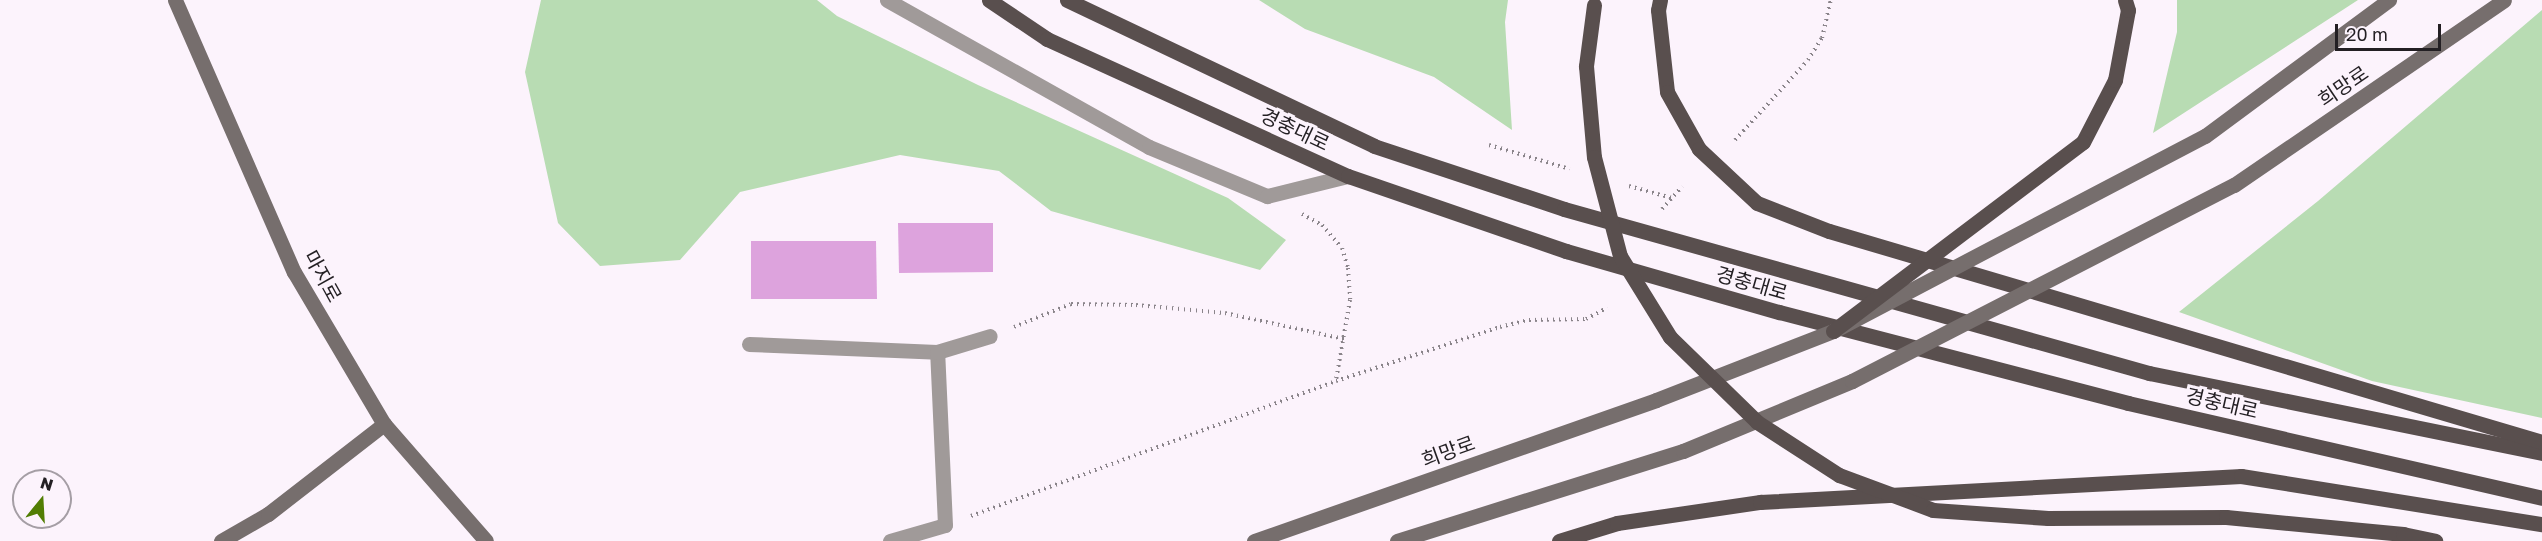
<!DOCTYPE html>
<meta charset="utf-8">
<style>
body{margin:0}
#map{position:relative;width:2542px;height:541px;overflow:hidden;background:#fcf3fc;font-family:"Golos Text","Noto Sans KR",sans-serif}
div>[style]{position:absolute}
.green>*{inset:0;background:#b8dcb3}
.building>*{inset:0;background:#dda3dd}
.path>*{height:4px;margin-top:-2px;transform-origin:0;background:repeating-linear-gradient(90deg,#8a848a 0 1.5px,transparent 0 6px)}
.service>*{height:15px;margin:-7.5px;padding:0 7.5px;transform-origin:7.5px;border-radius:7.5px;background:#a09a99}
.secondary>*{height:15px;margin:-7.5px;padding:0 7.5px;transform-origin:7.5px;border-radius:7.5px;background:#766e6d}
.primary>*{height:15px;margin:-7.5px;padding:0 7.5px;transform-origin:7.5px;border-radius:7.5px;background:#594f4e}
.secondary-bridge>*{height:15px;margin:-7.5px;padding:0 7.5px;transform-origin:7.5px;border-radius:7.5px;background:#766e6d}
.primary-bridge>*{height:15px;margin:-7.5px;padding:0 7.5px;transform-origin:7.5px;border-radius:7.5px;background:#594f4e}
span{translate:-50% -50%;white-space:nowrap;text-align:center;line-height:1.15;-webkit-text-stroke:6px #fcf3fc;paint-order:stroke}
.street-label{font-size:20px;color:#231f23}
.north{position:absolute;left:12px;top:469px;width:60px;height:60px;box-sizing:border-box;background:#fcf3fc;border:2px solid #a59ea5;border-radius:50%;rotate:18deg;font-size:16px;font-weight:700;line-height:24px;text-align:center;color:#231f23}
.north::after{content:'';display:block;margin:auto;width:21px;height:27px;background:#527e04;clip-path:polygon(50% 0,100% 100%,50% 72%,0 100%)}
.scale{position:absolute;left:2335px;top:24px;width:106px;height:27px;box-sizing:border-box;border:3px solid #231f23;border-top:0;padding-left:8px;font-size:18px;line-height:21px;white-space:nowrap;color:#231f23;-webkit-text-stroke:4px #fcf3fc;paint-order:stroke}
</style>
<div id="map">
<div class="green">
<i style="clip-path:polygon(541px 0,817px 0,837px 16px,978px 85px,1228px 198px,1286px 240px,1260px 270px,1051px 211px,999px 171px,900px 155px,740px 192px,680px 260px,600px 266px,558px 223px,525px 72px)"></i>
<i style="clip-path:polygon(1259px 0,1508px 0,1505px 22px,1512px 130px,1434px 77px,1305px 29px)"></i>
<i style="clip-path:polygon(2177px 0,2358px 0,2153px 133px,2177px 32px)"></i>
<i style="clip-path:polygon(2542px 10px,2542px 418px,2372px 381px,2179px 312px,2318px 201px)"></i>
</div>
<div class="building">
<i style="clip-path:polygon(898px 223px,993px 223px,993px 272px,899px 273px)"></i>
<i style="clip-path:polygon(751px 241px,876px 241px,877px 299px,751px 299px)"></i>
</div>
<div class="path">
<i style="left:1735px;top:140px;width:108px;rotate:-47.6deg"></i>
<i style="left:1808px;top:60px;width:26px;rotate:-58deg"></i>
<i style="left:1822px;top:38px;width:39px;rotate:-77deg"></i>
<i style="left:1489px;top:145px;width:84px;rotate:16.5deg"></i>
<i style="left:1629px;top:186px;width:45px;rotate:15.6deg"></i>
<i style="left:1662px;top:209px;width:30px;rotate:-48deg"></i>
<i style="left:1302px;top:214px;width:23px;rotate:29deg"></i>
<i style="left:1322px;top:225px;width:30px;rotate:49deg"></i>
<i style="left:1342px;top:248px;width:21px;rotate:73deg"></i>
<i style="left:1348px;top:268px;width:32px;rotate:86deg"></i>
<i style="left:1350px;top:300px;width:81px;rotate:99.9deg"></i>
<i style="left:1014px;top:327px;width:61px;rotate:-22deg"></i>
<i style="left:1071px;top:304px;width:65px;rotate:0.9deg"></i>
<i style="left:1136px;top:305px;width:89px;rotate:5.1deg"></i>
<i style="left:1225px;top:313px;width:122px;rotate:12.3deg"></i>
<i style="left:971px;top:516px;width:389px;rotate:-20.3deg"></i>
<i style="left:1336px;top:381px;width:173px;rotate:-18.2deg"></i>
<i style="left:1500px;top:327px;width:30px;rotate:-14deg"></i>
<i style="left:1529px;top:320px;width:57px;rotate:-1deg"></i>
<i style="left:1586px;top:319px;width:24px;rotate:-28deg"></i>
</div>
<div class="service">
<i style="left:887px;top:0;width:300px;rotate:29.3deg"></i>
<i style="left:1149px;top:147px;width:128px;rotate:22.6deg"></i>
<i style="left:1267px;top:196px;width:83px;rotate:-13.9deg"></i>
<i style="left:749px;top:344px;width:188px;rotate:2.4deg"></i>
<i style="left:890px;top:541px;width:57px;rotate:-16.2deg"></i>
<i style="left:945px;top:525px;width:173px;rotate:-92.6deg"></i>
<i style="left:937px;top:352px;width:55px;rotate:-16.8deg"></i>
</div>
<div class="secondary">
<i style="left:175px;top:0;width:297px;rotate:66.4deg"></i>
<i style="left:294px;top:272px;width:177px;rotate:59.4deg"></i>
<i style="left:384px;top:424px;width:155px;rotate:48.9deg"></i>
<i style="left:2205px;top:136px;width:229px;rotate:-36.5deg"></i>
<i style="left:2234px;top:185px;width:327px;rotate:-34.4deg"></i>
<i style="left:221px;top:541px;width:54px;rotate:-29.9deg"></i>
<i style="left:268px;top:514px;width:147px;rotate:-37.8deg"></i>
<i style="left:1254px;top:541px;width:426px;rotate:-19.3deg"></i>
<i style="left:1397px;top:541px;width:300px;rotate:-17.5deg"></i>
</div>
<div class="primary">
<i style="left:989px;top:0;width:70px;rotate:33.9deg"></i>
<i style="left:1047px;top:39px;width:331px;rotate:24.5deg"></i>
<i style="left:1348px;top:176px;width:231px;rotate:19deg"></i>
<i style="left:1566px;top:251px;width:222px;rotate:16deg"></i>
<i style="left:1779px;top:312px;width:361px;rotate:14.6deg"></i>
<i style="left:2128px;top:403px;width:425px;rotate:12.9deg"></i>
<i style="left:1067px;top:0;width:340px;rotate:25.4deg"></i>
<i style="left:1374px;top:146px;width:200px;rotate:18.3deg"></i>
<i style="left:1564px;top:209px;width:608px;rotate:15.66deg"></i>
<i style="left:2149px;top:373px;width:401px;rotate:11.5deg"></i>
<i style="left:1660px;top:0;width:10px;rotate:101deg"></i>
<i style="left:1658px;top:10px;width:82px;rotate:83.7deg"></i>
<i style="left:1667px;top:92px;width:65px;rotate:60.7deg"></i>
<i style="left:1699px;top:149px;width:79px;rotate:43deg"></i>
<i style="left:1757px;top:203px;width:77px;rotate:21.3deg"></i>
<i style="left:1829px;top:231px;width:744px;rotate:16.49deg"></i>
<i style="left:2083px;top:142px;width:70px;rotate:-62.7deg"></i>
<i style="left:2115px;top:80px;width:71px;rotate:-79.5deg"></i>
<i style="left:2128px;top:10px;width:10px;rotate:-107deg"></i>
<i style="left:1559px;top:541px;width:61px;rotate:-17.2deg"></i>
<i style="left:1617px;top:523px;width:145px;rotate:-8.4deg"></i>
<i style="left:1760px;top:502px;width:482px;rotate:-3.1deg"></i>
<i style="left:2241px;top:476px;width:305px;rotate:9.1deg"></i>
</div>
<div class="secondary-bridge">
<i style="left:1656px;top:400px;width:190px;rotate:-21.3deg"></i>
<i style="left:1833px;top:331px;width:420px;rotate:-27.7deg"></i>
<i style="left:1683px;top:451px;width:183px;rotate:-22.5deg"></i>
<i style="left:1852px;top:381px;width:429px;rotate:-27.2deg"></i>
</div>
<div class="primary-bridge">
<i style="left:1594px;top:5px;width:62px;rotate:97.5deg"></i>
<i style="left:1586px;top:66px;width:91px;rotate:85deg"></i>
<i style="left:1594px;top:157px;width:102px;rotate:75.3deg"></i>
<i style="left:1620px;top:256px;width:95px;rotate:58.3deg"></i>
<i style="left:1670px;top:337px;width:122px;rotate:44.3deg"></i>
<i style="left:1757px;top:422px;width:98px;rotate:32.9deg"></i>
<i style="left:1839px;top:475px;width:100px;rotate:20.4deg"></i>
<i style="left:1933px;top:510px;width:115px;rotate:4deg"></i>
<i style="left:2048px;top:518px;width:178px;rotate:-0.3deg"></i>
<i style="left:2226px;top:517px;width:178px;rotate:5.5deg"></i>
<i style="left:2403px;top:534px;width:33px;rotate:12deg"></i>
<i style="left:1833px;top:331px;width:313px;rotate:-37.1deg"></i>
</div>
<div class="street-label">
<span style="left:2343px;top:86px;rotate:-34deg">희망로</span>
<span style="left:1295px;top:129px;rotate:25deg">경충대로</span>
<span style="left:323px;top:276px;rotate:61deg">마지로</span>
<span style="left:1752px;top:283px;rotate:16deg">경충대로</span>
<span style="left:2222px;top:403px;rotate:13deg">경충대로</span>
<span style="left:1448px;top:451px;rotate:-20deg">희망로</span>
</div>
<div class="north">N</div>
<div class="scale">20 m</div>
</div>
